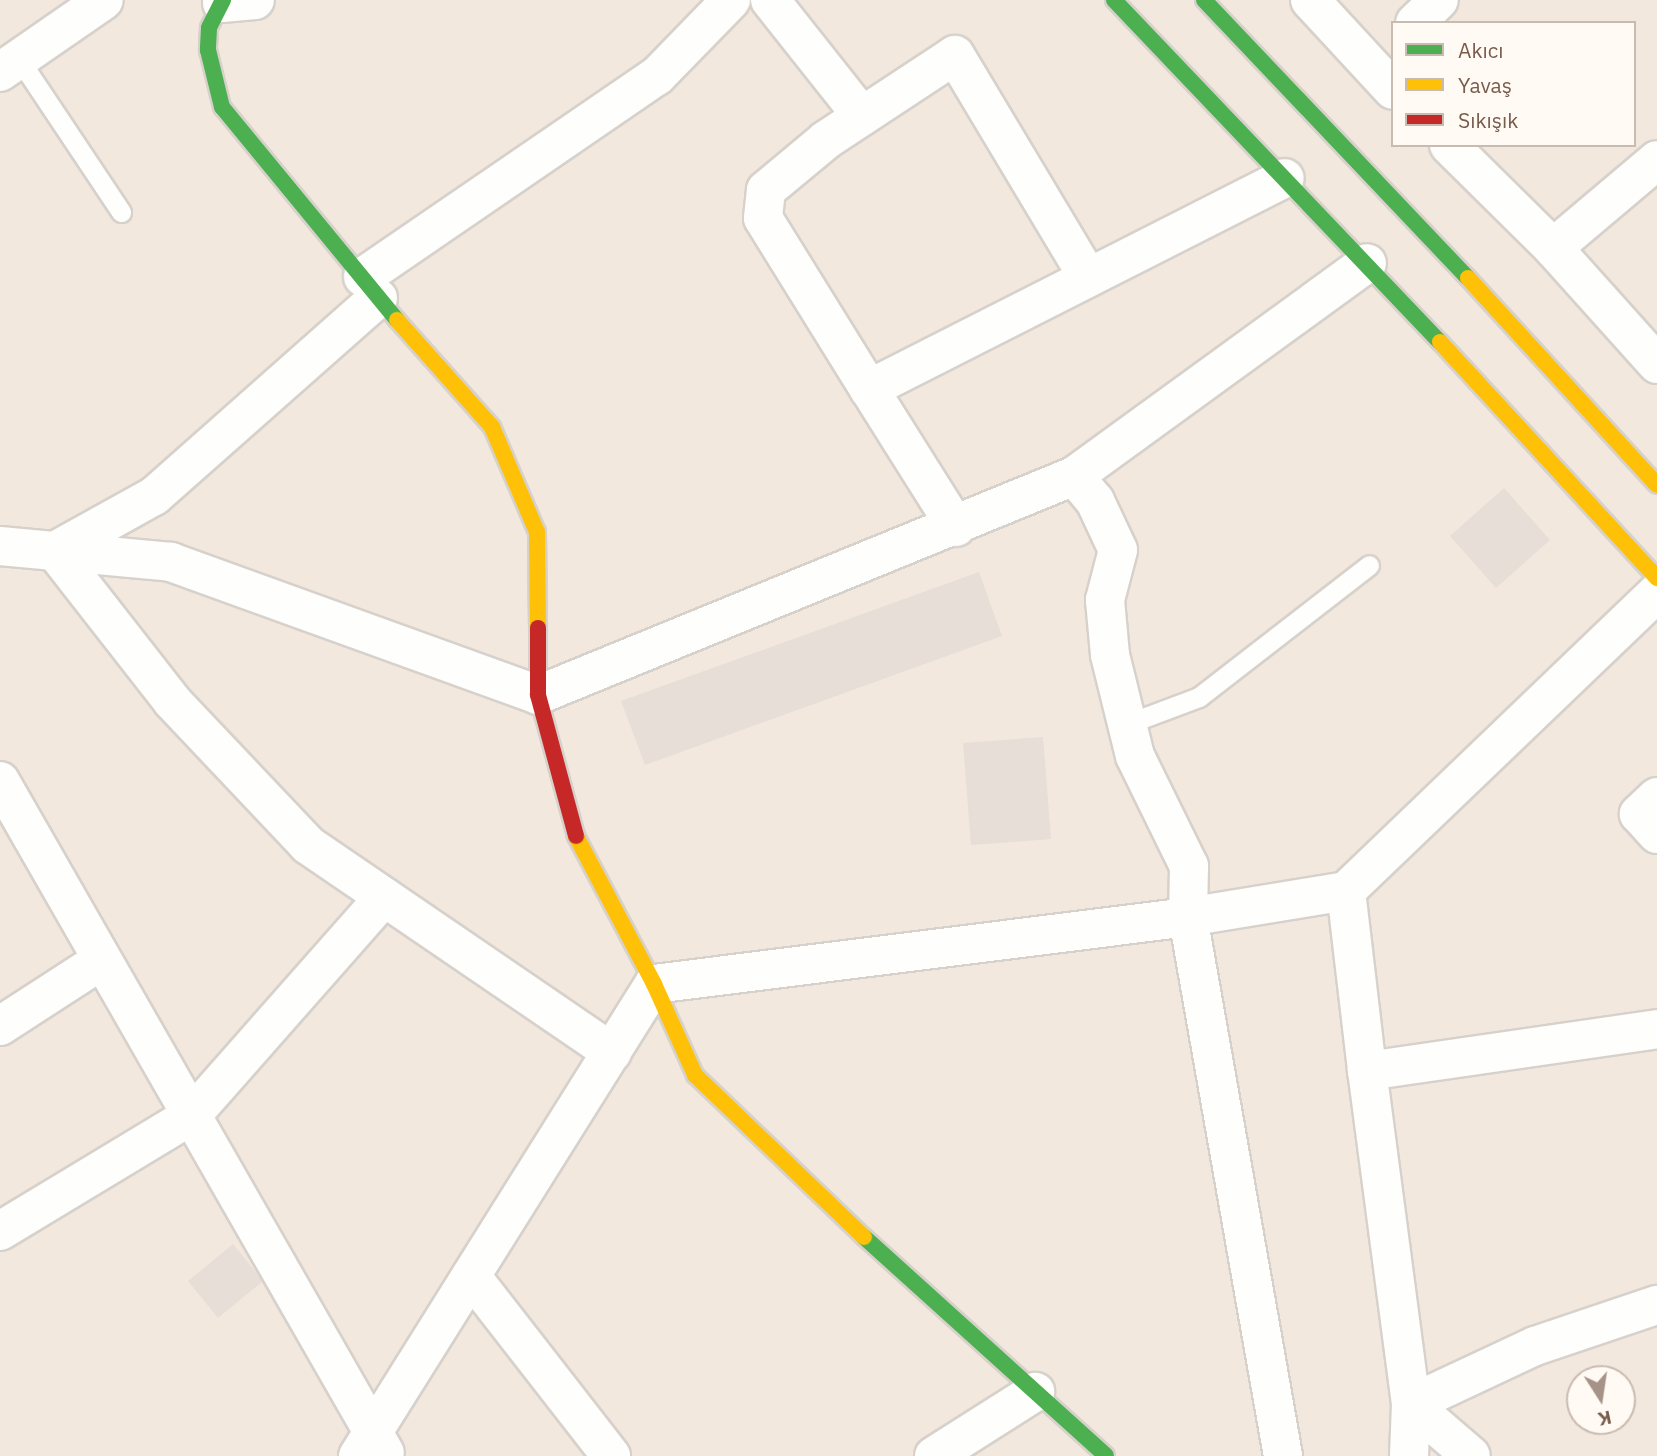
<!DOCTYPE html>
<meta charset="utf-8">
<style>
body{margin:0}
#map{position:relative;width:1657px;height:1456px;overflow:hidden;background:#f9f5f0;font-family:"IBM Plex Sans",sans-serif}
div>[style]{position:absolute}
.residential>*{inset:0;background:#f2e8de}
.building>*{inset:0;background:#e6ded7}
.roads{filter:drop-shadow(2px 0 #d7d1cb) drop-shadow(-2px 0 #d7d1cb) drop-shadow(0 2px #d7d1cb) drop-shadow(0 -2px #d7d1cb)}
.lane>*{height:19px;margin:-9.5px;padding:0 9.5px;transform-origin:9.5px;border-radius:9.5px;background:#fefefd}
.street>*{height:38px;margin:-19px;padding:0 19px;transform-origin:19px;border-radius:19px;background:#fefefd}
.fast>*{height:16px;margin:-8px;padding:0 8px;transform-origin:8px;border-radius:8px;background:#4caf50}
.slow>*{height:16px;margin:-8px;padding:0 8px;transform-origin:8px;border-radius:8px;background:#ffc107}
.jam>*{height:16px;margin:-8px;padding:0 8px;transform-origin:8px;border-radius:8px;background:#c62828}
span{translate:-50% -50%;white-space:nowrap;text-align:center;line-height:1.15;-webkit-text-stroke:5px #fffaf3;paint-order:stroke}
.legend{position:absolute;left:1391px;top:21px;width:245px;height:126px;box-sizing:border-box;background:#fffaf3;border:2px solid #cabbb1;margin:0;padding:9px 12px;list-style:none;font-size:21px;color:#7a5c4d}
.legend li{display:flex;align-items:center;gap:14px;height:35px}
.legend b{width:35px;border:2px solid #cabbb1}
.north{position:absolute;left:1566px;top:1365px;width:70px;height:70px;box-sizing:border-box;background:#fffaf3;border:2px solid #cabbb1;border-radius:50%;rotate:168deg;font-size:19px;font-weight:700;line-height:28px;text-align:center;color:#7a5c4d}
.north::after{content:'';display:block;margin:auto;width:24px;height:32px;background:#a69286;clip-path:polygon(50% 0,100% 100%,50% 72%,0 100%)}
</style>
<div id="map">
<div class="residential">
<i style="clip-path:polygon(evenodd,0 0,1657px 0,1657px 1456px,0 1456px,0 0,1393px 23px,1634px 23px,1634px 145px,1393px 145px,1393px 23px,0 0,1580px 1379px,1622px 1379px,1622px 1421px,1580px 1421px,1580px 1379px)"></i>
</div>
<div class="building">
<i style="clip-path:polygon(1504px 488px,1550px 540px,1496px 588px,1450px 536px)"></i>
<i style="clip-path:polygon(979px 572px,1002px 636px,645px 765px,621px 701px)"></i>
<i style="clip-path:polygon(1043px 737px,1051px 839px,971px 845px,963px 743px)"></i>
<i style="clip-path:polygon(233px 1244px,263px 1281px,218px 1318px,188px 1281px)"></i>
</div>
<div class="roads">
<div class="lane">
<i style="left:19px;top:59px;width:184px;rotate:56.3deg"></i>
<i style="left:1127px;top:724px;width:77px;rotate:-20.6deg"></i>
<i style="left:1199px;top:697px;width:215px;rotate:-37.8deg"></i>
</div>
<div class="street">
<i style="left:770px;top:0;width:148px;rotate:51.6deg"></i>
<i style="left:1310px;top:0;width:122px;rotate:47.3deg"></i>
<i style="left:222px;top:3px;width:33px;rotate:-5deg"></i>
<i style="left:1415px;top:23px;width:33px;rotate:-44deg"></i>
<i style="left:0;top:72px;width:126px;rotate:-34.7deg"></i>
<i style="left:1449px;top:145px;width:146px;rotate:44.7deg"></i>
<i style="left:1553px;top:248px;width:156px;rotate:48.1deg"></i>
<i style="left:1553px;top:248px;width:136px;rotate:-40.2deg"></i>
<i style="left:363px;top:277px;width:356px;rotate:-34.4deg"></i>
<i style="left:657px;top:76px;width:106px;rotate:-45.8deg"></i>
<i style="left:378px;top:298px;width:299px;rotate:138.5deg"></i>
<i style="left:154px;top:496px;width:113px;rotate:150.9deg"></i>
<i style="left:55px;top:551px;width:190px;rotate:52deg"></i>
<i style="left:172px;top:701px;width:198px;rotate:46.6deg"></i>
<i style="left:308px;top:845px;width:368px;rotate:34.3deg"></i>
<i style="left:869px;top:389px;width:201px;rotate:-121.8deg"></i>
<i style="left:763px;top:218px;width:28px;rotate:-84deg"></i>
<i style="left:766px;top:190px;width:78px;rotate:-39.8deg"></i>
<i style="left:826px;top:140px;width:154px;rotate:-33.4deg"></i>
<i style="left:955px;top:55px;width:259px;rotate:59.1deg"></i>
<i style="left:1074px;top:476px;width:33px;rotate:50deg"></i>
<i style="left:1095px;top:501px;width:54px;rotate:64.9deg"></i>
<i style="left:1118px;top:550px;width:52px;rotate:104.6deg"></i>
<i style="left:1105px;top:600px;width:55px;rotate:84.8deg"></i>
<i style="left:1110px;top:655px;width:104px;rotate:76.1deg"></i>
<i style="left:1135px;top:756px;width:123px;rotate:63.9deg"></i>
<i style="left:1189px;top:866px;width:51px;rotate:91.1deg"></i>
<i style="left:1188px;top:917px;width:547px;rotate:80deg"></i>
<i style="left:956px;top:527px;width:163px;rotate:-122.2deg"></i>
<i style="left:869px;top:389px;width:466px;rotate:-26.9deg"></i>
<i style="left:0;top:546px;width:172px;rotate:5.3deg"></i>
<i style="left:171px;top:562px;width:390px;rotate:19.9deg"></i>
<i style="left:538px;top:695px;width:579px;rotate:-22.22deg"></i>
<i style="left:1074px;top:476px;width:362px;rotate:-36deg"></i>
<i style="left:0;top:781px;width:774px;rotate:60.19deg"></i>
<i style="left:1657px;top:797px;width:25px;rotate:137deg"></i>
<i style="left:1639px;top:814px;width:27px;rotate:48deg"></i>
<i style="left:1346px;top:891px;width:181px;rotate:83.3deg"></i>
<i style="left:0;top:1026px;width:121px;rotate:-32.9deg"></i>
<i style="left:0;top:1231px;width:223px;rotate:-31.1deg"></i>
<i style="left:191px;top:1116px;width:292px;rotate:-48.6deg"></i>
<i style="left:471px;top:1276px;width:228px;rotate:52.1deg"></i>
<i style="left:1411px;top:1404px;width:137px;rotate:-25.1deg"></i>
<i style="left:1535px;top:1346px;width:129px;rotate:-18.6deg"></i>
<i style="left:1411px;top:1404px;width:79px;rotate:40.9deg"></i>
<i style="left:358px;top:1456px;width:557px;rotate:-57.91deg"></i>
<i style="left:654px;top:984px;width:538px;rotate:-7.15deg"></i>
<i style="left:1188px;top:917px;width:160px;rotate:-9.3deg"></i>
<i style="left:1346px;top:891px;width:431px;rotate:-43.8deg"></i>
<i style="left:934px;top:1456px;width:120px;rotate:-32.4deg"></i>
<i style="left:1409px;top:1456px;width:52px;rotate:-87.8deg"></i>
<i style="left:1411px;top:1404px;width:336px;rotate:-97.5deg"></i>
<i style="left:1367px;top:1071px;width:293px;rotate:-8.2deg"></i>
</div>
<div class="fast">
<i style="left:223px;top:0;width:31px;rotate:117deg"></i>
<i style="left:209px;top:28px;width:22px;rotate:93deg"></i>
<i style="left:208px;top:50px;width:59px;rotate:76.2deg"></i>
<i style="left:222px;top:107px;width:276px;rotate:50.6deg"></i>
<i style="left:1114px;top:0;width:472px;rotate:46.4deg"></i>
<i style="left:1204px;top:0;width:383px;rotate:46.5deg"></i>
<i style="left:864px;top:1237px;width:326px;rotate:42.1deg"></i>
</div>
<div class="slow">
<i style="left:1468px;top:278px;width:280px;rotate:47.6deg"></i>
<i style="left:397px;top:320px;width:143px;rotate:48.4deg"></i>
<i style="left:492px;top:427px;width:114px;rotate:66.8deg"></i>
<i style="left:537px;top:532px;width:96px;rotate:89.4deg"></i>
<i style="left:1440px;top:342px;width:321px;rotate:47.4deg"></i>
<i style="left:576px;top:836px;width:167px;rotate:62.2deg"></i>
<i style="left:654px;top:984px;width:100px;rotate:65.7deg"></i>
<i style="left:695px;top:1075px;width:234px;rotate:43.8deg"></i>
</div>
<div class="jam">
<i style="left:538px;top:628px;width:67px;rotate:90deg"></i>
<i style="left:538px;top:695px;width:146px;rotate:74.9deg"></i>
</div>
</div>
<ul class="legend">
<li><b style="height:9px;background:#4caf50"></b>Akıcı</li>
<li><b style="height:9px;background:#ffc107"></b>Yavaş</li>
<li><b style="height:9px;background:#c62828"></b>Sıkışık</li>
</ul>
<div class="north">K</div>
</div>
